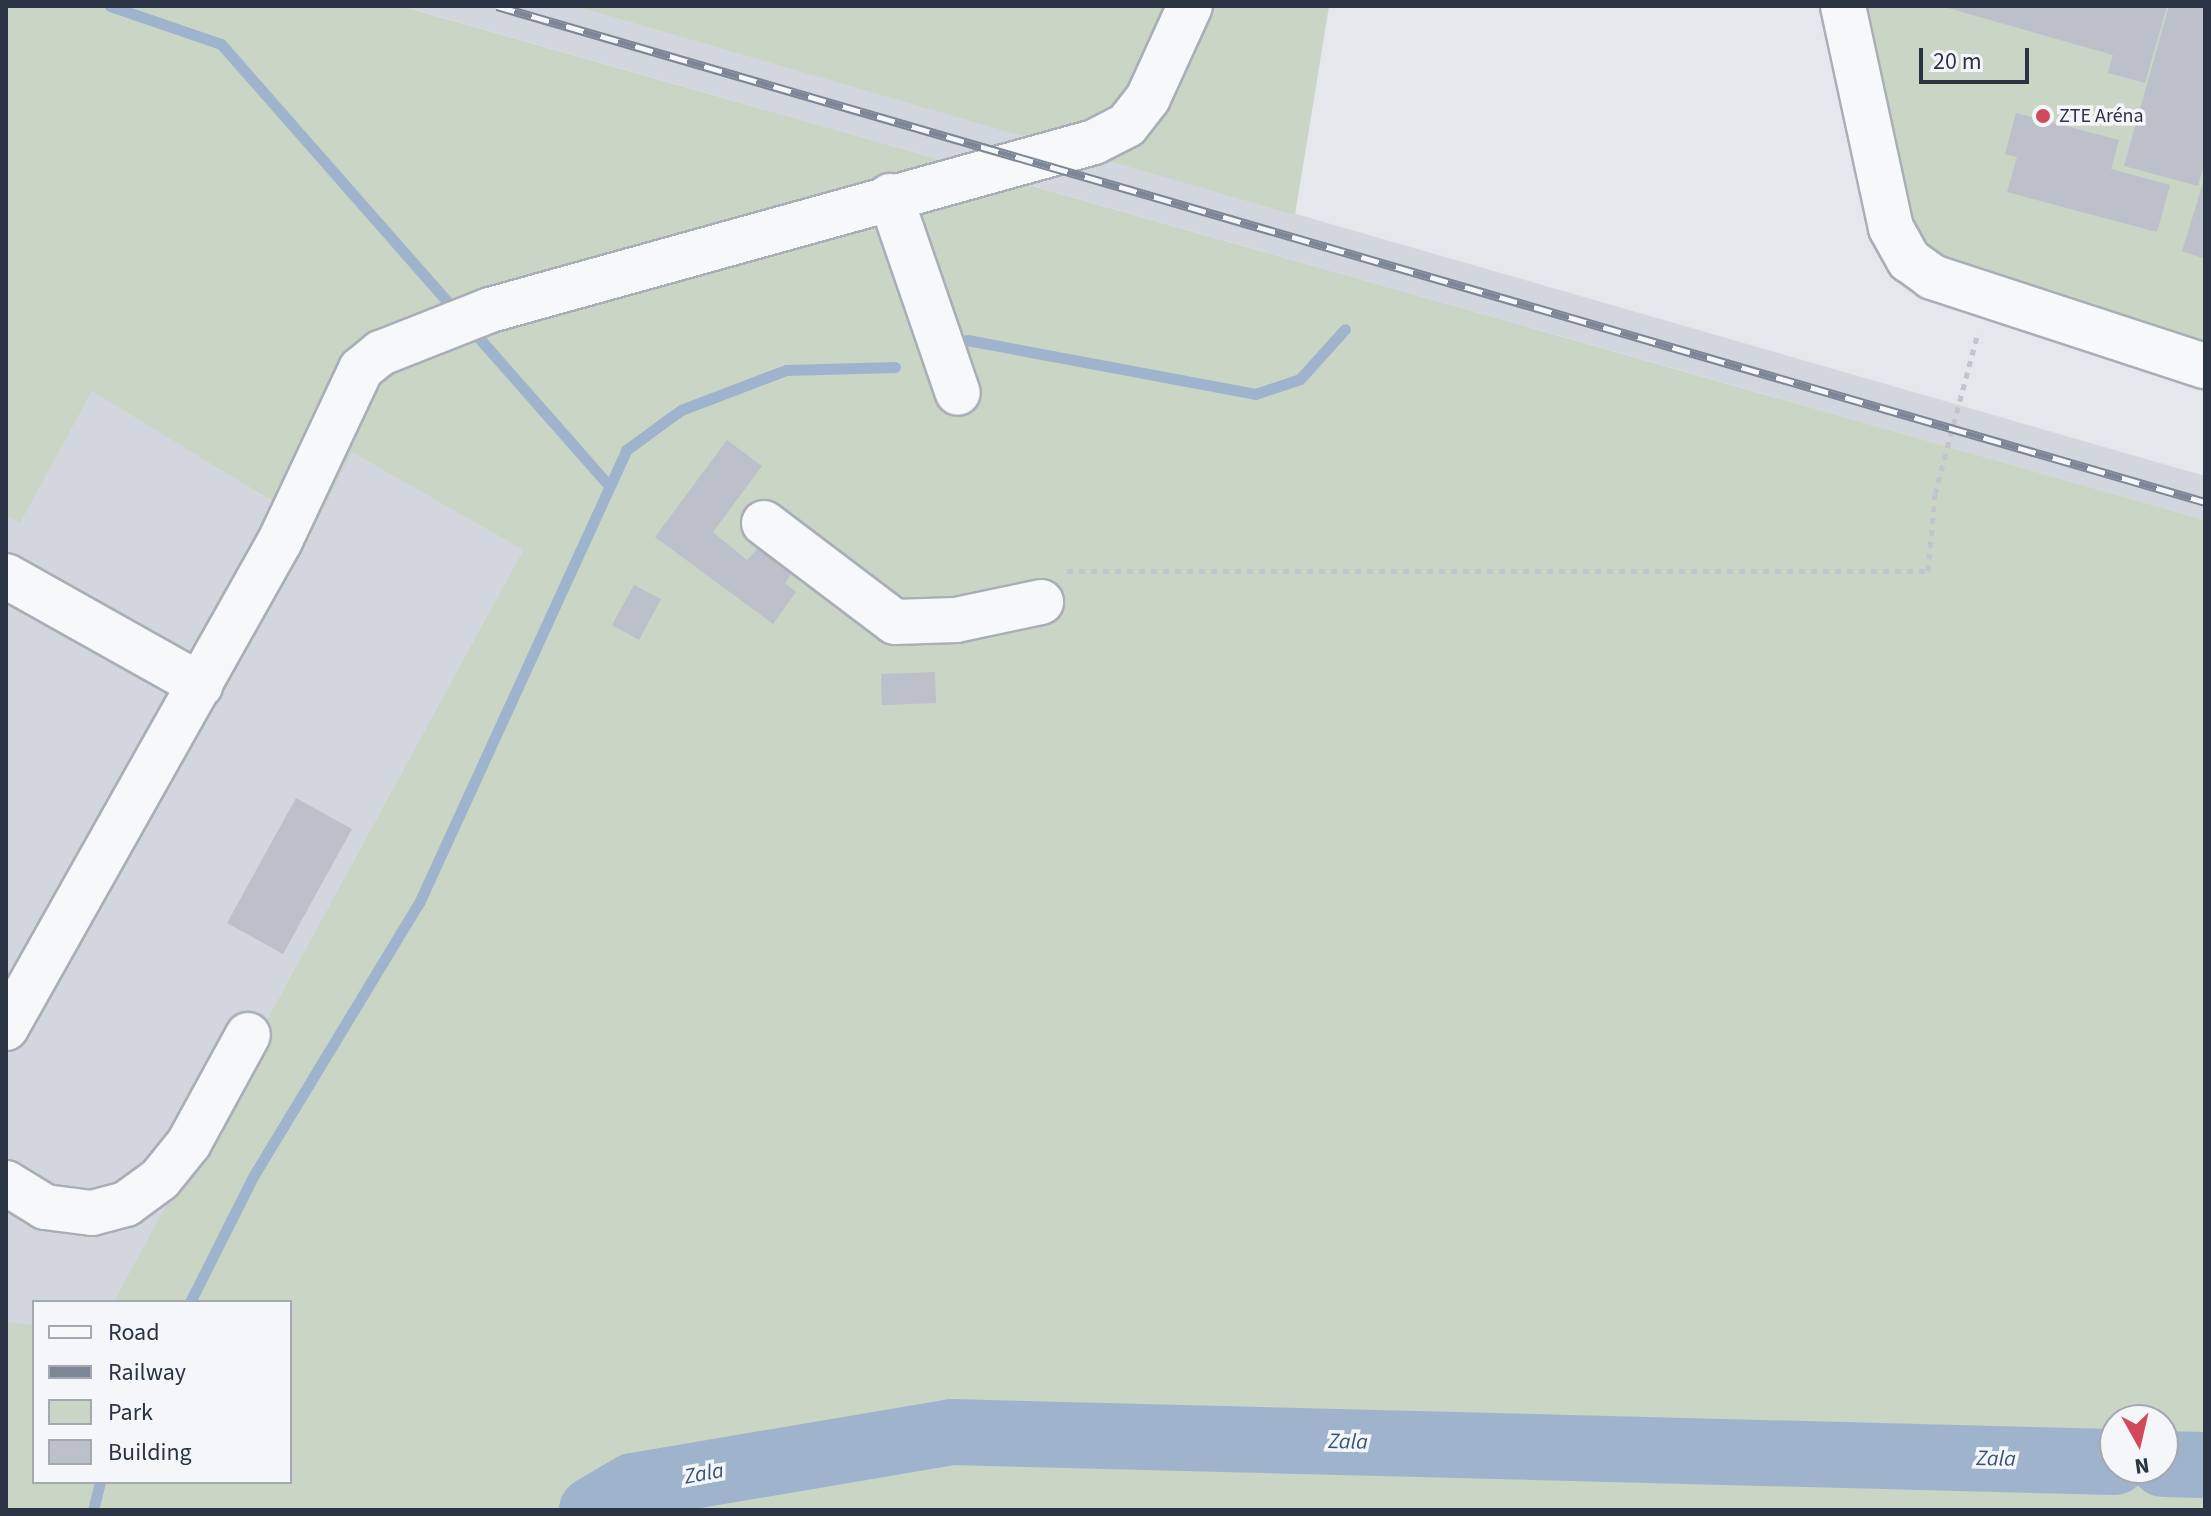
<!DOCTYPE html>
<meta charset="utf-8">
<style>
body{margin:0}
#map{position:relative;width:2211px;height:1516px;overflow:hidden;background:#e4e7ec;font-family:"Source Sans 3",sans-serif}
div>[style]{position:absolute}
.built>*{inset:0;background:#d2d6de}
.green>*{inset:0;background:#c9d6c5}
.stream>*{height:11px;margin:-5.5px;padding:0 5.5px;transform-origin:5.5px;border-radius:5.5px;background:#9fb4cc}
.river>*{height:66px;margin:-33px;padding:0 33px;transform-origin:33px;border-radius:33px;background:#9fb4cc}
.building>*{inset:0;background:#bbc0ca}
.path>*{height:5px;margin-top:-2.5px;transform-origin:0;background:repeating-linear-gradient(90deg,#c2c5cb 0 6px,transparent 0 12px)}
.roads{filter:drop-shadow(2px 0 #a9aeb7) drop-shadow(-2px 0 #a9aeb7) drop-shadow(0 2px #a9aeb7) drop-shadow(0 -2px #a9aeb7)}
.minor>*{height:44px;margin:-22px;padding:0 22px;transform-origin:22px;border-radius:22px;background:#f7f8fa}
.rail>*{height:9px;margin-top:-4.5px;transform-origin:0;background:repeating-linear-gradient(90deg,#f4f6f9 0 18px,#7d8696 0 36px);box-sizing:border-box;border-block:2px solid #7d8696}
.dots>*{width:22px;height:22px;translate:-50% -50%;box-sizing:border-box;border:4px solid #f4f6f9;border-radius:50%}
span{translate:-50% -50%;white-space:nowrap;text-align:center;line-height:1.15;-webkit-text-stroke:7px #f4f6f9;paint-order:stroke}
.poi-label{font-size:20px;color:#2b3445}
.left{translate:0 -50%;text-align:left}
.water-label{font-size:22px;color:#34527a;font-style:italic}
.frame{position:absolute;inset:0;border:8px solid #2b3445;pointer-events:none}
.legend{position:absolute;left:32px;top:1300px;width:260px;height:184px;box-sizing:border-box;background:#f4f6f9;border:2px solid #a4a8b1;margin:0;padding:10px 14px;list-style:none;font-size:24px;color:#2b3445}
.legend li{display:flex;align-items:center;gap:16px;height:40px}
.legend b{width:40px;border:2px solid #a4a8b1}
.north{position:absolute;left:2099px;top:1404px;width:80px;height:80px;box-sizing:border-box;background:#f4f6f9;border:2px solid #a4a8b1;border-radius:50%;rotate:172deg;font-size:22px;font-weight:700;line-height:32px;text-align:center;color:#2b3445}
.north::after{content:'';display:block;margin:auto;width:28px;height:36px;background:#d1495b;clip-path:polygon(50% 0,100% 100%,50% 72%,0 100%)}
.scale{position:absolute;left:1919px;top:48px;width:110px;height:36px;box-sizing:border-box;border:4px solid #2b3445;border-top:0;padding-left:10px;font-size:24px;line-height:28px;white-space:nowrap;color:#2b3445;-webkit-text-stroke:6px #f4f6f9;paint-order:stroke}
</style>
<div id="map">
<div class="built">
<i style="clip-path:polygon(402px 6px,574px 6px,2205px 476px,2205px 520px)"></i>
<i style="clip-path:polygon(92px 390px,313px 527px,352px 451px,523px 550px,113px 1302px,34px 1302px,34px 1325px,6px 1321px,6px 516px,20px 522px)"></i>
</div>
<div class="green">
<i style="clip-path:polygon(evenodd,6px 6px,401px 6px,2205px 520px,2205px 1510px,6px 1510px,6px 1321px,34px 1325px,34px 1482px,290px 1482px,290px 1302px,113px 1302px,523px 550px,352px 452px,314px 527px,92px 391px,20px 523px,6px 516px,6px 6px,2115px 1420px,2163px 1420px,2163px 1468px,2115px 1468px,2115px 1420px)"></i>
<i style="clip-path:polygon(574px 6px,1329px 6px,1295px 215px)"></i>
<i style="clip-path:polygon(1856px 6px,2205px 6px,2205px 352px,1932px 262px,1905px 226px)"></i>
</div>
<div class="stream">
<i style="left:110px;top:6px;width:117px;rotate:18.9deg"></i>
<i style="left:221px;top:44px;width:358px;rotate:48.7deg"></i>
<i style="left:471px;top:329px;width:204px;rotate:48.6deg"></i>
<i style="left:967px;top:340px;width:293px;rotate:10.6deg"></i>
<i style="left:1255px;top:394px;width:47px;rotate:-18.4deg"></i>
<i style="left:1300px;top:379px;width:67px;rotate:-48deg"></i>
<i style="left:190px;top:1302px;width:142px;rotate:-63.3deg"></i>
<i style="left:254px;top:1175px;width:318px;rotate:-58.8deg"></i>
<i style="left:419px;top:903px;width:498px;rotate:-65.4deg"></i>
<i style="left:626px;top:450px;width:68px;rotate:-36deg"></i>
<i style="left:681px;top:410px;width:112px;rotate:-20.9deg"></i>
<i style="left:786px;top:370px;width:109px;rotate:-1.6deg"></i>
<i style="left:93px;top:1510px;width:29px;rotate:-76deg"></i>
</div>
<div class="river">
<i style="left:2163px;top:1464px;width:42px;rotate:1.4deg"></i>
<i style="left:592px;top:1510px;width:48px;rotate:-30.3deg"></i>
<i style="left:633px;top:1486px;width:324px;rotate:-9.6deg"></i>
<i style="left:952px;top:1432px;width:1163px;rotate:1.48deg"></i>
</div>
<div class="building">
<i style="clip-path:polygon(1941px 6px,2167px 6px,2145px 83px,2108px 73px,2113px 55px)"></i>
<i style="clip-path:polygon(2169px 6px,2205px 6px,2205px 161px,2198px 186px,2124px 166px)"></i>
<i style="clip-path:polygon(2016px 113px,2119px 140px,2111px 169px,2170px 185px,2157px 232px,2007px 192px,2017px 157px,2005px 154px)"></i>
<i style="clip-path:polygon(2205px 177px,2205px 259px,2182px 251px)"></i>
<i style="clip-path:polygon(727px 440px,762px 466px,713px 532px,747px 560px,763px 543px,796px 567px,785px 583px,796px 592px,773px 624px,655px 537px)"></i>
<i style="clip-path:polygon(634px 585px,661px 599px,639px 640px,612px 625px)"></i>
<i style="clip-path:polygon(935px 672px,936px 703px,882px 705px,881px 674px)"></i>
<i style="clip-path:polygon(296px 798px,352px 829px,283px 954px,227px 923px)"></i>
</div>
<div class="path">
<i style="left:1067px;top:571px;width:861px"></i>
<i style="left:1928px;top:571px;width:77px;rotate:-84.8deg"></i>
<i style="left:1935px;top:494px;width:168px;rotate:-75.1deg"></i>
</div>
<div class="roads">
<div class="minor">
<i style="left:1843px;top:6px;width:227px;rotate:77.8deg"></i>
<i style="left:1891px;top:228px;width:37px;rotate:61deg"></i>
<i style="left:1909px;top:260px;width:29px;rotate:36deg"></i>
<i style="left:1932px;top:277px;width:287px;rotate:18.1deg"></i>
<i style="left:890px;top:196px;width:208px;rotate:71deg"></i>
<i style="left:764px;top:523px;width:164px;rotate:37.1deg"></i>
<i style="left:895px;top:622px;width:61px;rotate:-1.9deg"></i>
<i style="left:956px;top:620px;width:87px;rotate:-12deg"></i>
<i style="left:6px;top:576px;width:223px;rotate:29.3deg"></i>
<i style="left:6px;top:1028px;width:559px;rotate:-60.64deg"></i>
<i style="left:280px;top:541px;width:190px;rotate:-64.8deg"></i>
<i style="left:361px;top:369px;width:26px;rotate:-39deg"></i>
<i style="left:381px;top:353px;width:117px;rotate:-21.5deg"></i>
<i style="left:490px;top:310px;width:627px;rotate:-15.54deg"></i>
<i style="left:1094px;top:142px;width:37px;rotate:-27deg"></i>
<i style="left:1127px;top:125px;width:34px;rotate:-52deg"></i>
<i style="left:1148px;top:98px;width:101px;rotate:-65.5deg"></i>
<i style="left:6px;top:1183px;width:46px;rotate:31.6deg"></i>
<i style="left:45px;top:1207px;width:47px;rotate:7.3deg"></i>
<i style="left:92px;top:1213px;width:35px;rotate:-15deg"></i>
<i style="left:126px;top:1204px;width:42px;rotate:-36.3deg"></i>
<i style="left:160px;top:1179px;width:46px;rotate:-51.1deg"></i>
<i style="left:189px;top:1143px;width:123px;rotate:-61.4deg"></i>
</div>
</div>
<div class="rail">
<i style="left:497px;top:6px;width:1779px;rotate:16.19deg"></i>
</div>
<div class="dots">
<i style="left:2043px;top:116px;background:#d1495b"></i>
</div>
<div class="poi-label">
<span class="left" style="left:2059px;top:116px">ZTE Aréna</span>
</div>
<div class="water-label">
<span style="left:1348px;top:1442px;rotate:1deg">Zala</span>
<span style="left:1996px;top:1459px;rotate:1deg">Zala</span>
<span style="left:704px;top:1474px;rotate:-10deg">Zala</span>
</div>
<div class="frame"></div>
<ul class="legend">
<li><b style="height:10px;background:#f7f8fa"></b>Road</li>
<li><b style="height:10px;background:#7d8696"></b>Railway</li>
<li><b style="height:22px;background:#c9d6c5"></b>Park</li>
<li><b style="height:22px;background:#bbc0ca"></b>Building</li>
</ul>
<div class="north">N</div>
<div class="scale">20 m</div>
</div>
